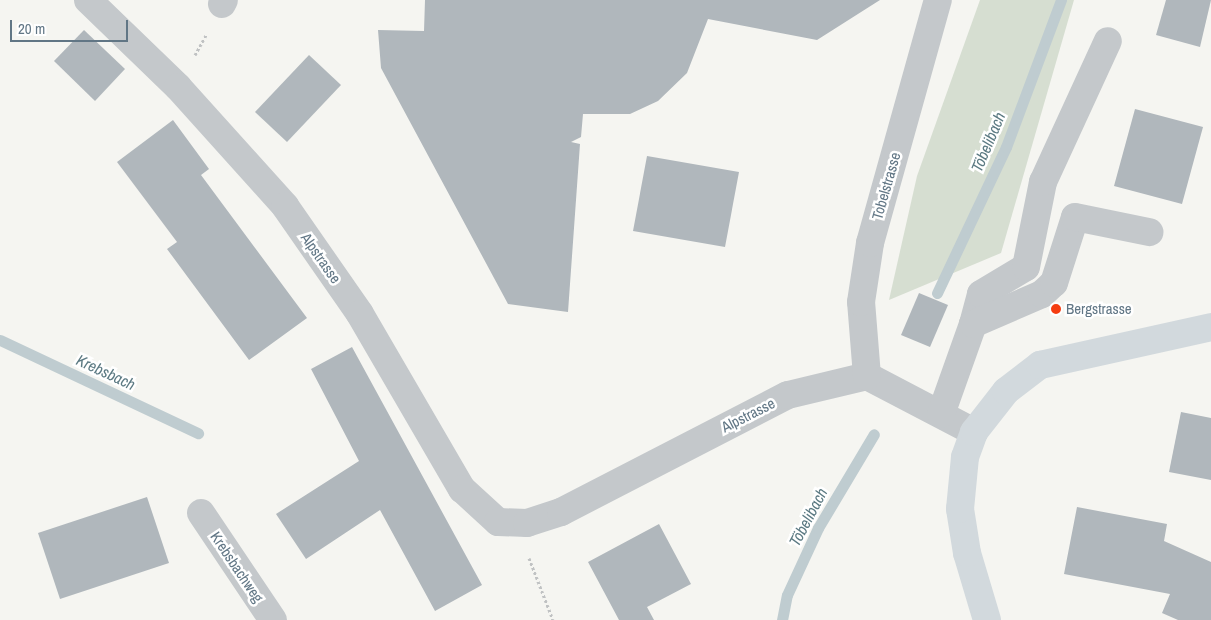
<!DOCTYPE html>
<meta charset="utf-8">
<style>
body{margin:0}
#map{position:relative;width:1211px;height:620px;overflow:hidden;background:#f5f5f1;font-family:"Archivo Narrow",sans-serif}
div>[style]{position:absolute}
.green>*{inset:0;background:#d6ded1}
.stream>*{height:11px;margin:-5.5px;padding:0 5.5px;transform-origin:5.5px;border-radius:5.5px;background:#bfccd0}
.building>*{inset:0;background:#b0b7bc}
.path>*{height:3px;margin-top:-1.5px;transform-origin:0;background:repeating-linear-gradient(90deg,#c0c2c3 0 2.5px,transparent 0 5px)}
.minor>*{height:28px;margin:-14px;padding:0 14px;transform-origin:14px;border-radius:14px;background:#c4c8cb}
.major>*{height:28px;margin:-14px;padding:0 14px;transform-origin:14px;border-radius:14px;background:#d2d9dd}
.dots>*{width:14px;height:14px;translate:-50% -50%;box-sizing:border-box;border:2px solid #fff;border-radius:50%}
span{translate:-50% -50%;white-space:nowrap;text-align:center;line-height:1.15;-webkit-text-stroke:5px #fff;paint-order:stroke}
.street-label{font-size:15px;color:#617685}
.poi-label{font-size:15px;color:#617685}
.left{translate:0 -50%;text-align:left}
.water-label{font-size:16px;color:#5c7a83;font-style:italic}
.scale{position:absolute;left:10px;top:20px;width:118px;height:22px;box-sizing:border-box;border:2px solid #617685;border-top:0;padding-left:6px;font-size:15px;line-height:18px;white-space:nowrap;color:#617685;-webkit-text-stroke:4px #fff;paint-order:stroke}
</style>
<div id="map">
<div class="green">
<i style="clip-path:polygon(980px 0,1074px 0,1001px 253px,889px 300px,917px 176px)"></i>
</div>
<div class="stream">
<i style="left:937px;top:293px;width:161px;rotate:-64.7deg"></i>
<i style="left:1006px;top:147px;width:157px;rotate:-69.5deg"></i>
<i style="left:0;top:340px;width:219px;rotate:25.2deg"></i>
<i style="left:782px;top:620px;width:25px;rotate:-79deg"></i>
<i style="left:787px;top:595px;width:74px;rotate:-65.2deg"></i>
<i style="left:818px;top:528px;width:109px;rotate:-59.2deg"></i>
</div>
<div class="building">
<i style="clip-path:polygon(425px 0,880px 0,817px 40px,708px 19px,687px 73px,658px 101px,630px 114px,583px 114px,581px 137px,571px 142px,580px 144px,568px 312px,508px 304px,381px 68px,378px 30px,424px 31px)"></i>
<i style="clip-path:polygon(1166px 0,1211px 0,1200px 47px,1156px 35px)"></i>
<i style="clip-path:polygon(84px 30px,125px 69px,95px 101px,54px 61px)"></i>
<i style="clip-path:polygon(309px 55px,341px 85px,287px 142px,255px 112px)"></i>
<i style="clip-path:polygon(1135px 109px,1203px 127px,1182px 204px,1114px 186px)"></i>
<i style="clip-path:polygon(173px 120px,209px 169px,201px 175px,307px 318px,249px 360px,167px 249px,177px 242px,117px 162px)"></i>
<i style="clip-path:polygon(647px 156px,739px 172px,725px 247px,633px 231px)"></i>
<i style="clip-path:polygon(919px 293px,948px 305px,930px 347px,901px 335px)"></i>
<i style="clip-path:polygon(352px 347px,482px 585px,435px 611px,380px 510px,306px 559px,276px 514px,359px 461px,311px 369px)"></i>
<i style="clip-path:polygon(1181px 412px,1211px 418px,1211px 480px,1169px 472px)"></i>
<i style="clip-path:polygon(147px 497px,169px 563px,60px 599px,38px 533px)"></i>
<i style="clip-path:polygon(1077px 507px,1167px 524px,1164px 541px,1211px 562px,1211px 620px,1178px 620px,1162px 613px,1170px 594px,1064px 574px)"></i>
<i style="clip-path:polygon(659px 524px,691px 584px,647px 607px,654px 620px,619px 620px,588px 562px)"></i>
</div>
<div class="path">
<i style="left:195px;top:55px;width:23px;rotate:-61deg"></i>
<i style="left:529px;top:558px;width:66px;rotate:68.8deg"></i>
</div>
<div class="minor">
<i style="left:88px;top:0;width:125px;rotate:44deg"></i>
<i style="left:178px;top:87px;width:160px;rotate:48deg"></i>
<i style="left:285px;top:206px;width:131px;rotate:55.2deg"></i>
<i style="left:360px;top:314px;width:203px;rotate:59.8deg"></i>
<i style="left:462px;top:489px;width:49px;rotate:42.5deg"></i>
<i style="left:498px;top:522px;width:29px;rotate:2deg"></i>
<i style="left:527px;top:523px;width:36px;rotate:-18deg"></i>
<i style="left:561px;top:512px;width:255px;rotate:-27.3deg"></i>
<i style="left:788px;top:395px;width:81px;rotate:-13.5deg"></i>
<i style="left:867px;top:376px;width:121px;rotate:27.6deg"></i>
<i style="left:222px;top:4px;width:4px;rotate:-63deg"></i>
<i style="left:973px;top:324px;width:31px;rotate:-75deg"></i>
<i style="left:981px;top:294px;width:52px;rotate:-31deg"></i>
<i style="left:1026px;top:267px;width:87px;rotate:-78.7deg"></i>
<i style="left:1043px;top:182px;width:155px;rotate:-65.3deg"></i>
<i style="left:867px;top:376px;width:74px;rotate:-94.6deg"></i>
<i style="left:861px;top:302px;width:60px;rotate:-81.3deg"></i>
<i style="left:870px;top:243px;width:252px;rotate:-74.4deg"></i>
<i style="left:941px;top:414px;width:96px;rotate:-70.4deg"></i>
<i style="left:973px;top:324px;width:75px;rotate:-23.5deg"></i>
<i style="left:1042px;top:294px;width:16px;rotate:-43deg"></i>
<i style="left:1054px;top:283px;width:69px;rotate:-72.3deg"></i>
<i style="left:1075px;top:217px;width:76px;rotate:11.5deg"></i>
<i style="left:201px;top:513px;width:129px;rotate:56.1deg"></i>
</div>
<div class="major">
<i style="left:987px;top:620px;width:70px;rotate:-106.6deg"></i>
<i style="left:967px;top:553px;width:45px;rotate:-99deg"></i>
<i style="left:960px;top:509px;width:52px;rotate:-84.5deg"></i>
<i style="left:965px;top:457px;width:27px;rotate:-70deg"></i>
<i style="left:974px;top:432px;width:52px;rotate:-52deg"></i>
<i style="left:1006px;top:391px;width:43px;rotate:-37.4deg"></i>
<i style="left:1040px;top:365px;width:175px;rotate:-12.5deg"></i>
</div>
<div class="dots">
<i style="left:1056px;top:309px;background:#f53d11"></i>
</div>
<div class="street-label">
<span style="left:886px;top:186px;rotate:-74deg">Tobelstrasse</span>
<span style="left:321px;top:258px;rotate:55deg">Alpstrasse</span>
<span style="left:748px;top:415px;rotate:-27deg">Alpstrasse</span>
<span style="left:237px;top:567px;rotate:56deg">Krebsbachweg</span>
</div>
<div class="poi-label">
<span class="left" style="left:1066px;top:309px">Bergstrasse</span>
</div>
<div class="water-label">
<span style="left:988px;top:142px;rotate:-67deg">Töbelibach</span>
<span style="left:106px;top:372px;rotate:25deg">Krebsbach</span>
<span style="left:808px;top:517px;rotate:-62deg">Töbelibach</span>
</div>
<div class="scale">20 m</div>
</div>
